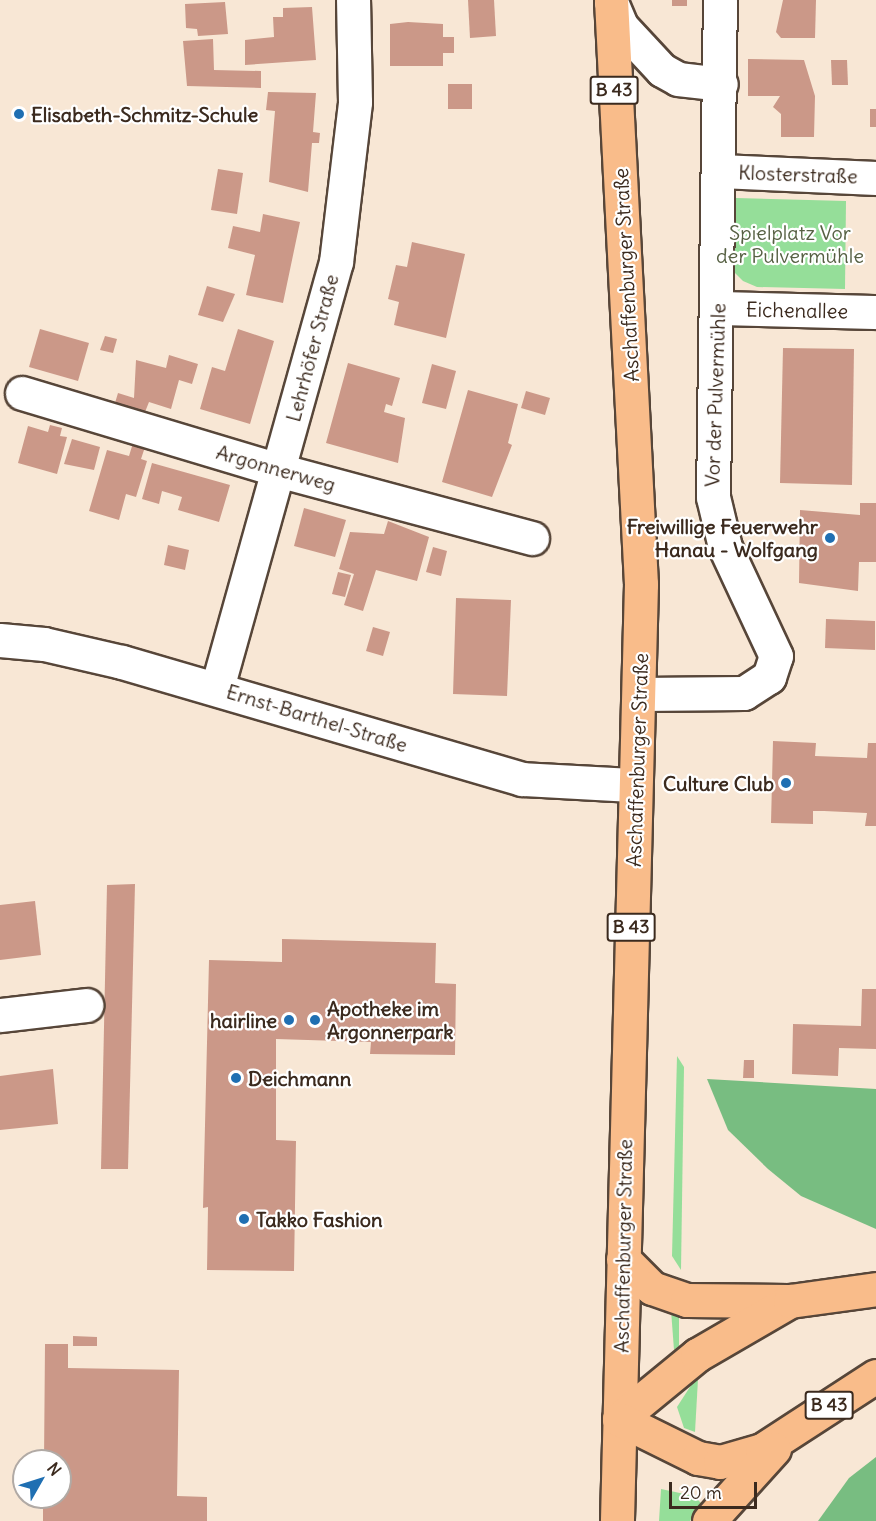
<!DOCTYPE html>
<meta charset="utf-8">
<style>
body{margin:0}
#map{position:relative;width:876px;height:1521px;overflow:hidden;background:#f8e7d5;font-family:Delius,sans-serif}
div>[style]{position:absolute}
.green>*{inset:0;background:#95de99}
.forest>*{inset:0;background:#78bd81}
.building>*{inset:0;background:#cb9888}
.roads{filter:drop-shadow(2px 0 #574639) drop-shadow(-2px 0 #574639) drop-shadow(0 2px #574639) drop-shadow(0 -2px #574639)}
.minor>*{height:33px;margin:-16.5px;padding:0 16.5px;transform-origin:16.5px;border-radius:16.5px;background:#fff}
.major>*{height:33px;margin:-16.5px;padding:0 16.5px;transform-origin:16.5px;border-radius:16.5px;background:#f9bc8a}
.dots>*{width:16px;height:16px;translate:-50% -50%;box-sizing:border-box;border:3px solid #fff;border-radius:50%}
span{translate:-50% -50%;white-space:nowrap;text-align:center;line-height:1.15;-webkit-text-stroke:4.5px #fff;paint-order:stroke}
.shield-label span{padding:2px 4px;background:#fff;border:2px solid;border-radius:4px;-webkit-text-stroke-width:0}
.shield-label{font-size:18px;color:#3b2a1e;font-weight:700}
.poi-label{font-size:20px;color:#3b2a1e;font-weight:700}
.left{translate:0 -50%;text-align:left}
.right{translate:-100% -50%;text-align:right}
.street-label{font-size:20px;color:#3b2a1e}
.park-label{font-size:20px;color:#566043}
.north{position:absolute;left:12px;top:1449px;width:60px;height:60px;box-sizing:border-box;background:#fff;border:2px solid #b1aaa5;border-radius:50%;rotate:51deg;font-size:16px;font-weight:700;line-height:24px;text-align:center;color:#3b2a1e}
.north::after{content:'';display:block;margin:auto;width:21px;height:27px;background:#1f6fb2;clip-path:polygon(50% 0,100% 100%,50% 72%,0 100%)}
.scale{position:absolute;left:669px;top:1482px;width:88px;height:27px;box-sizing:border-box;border:3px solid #3b2a1e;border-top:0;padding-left:8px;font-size:18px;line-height:21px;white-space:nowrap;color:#3b2a1e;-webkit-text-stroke:4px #fff;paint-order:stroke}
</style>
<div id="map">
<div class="green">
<i style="clip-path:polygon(736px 198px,846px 201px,845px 289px,757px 287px,743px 281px,734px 272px)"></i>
<i style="clip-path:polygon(677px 1056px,684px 1067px,681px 1270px,672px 1256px)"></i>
<i style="clip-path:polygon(679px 1309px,679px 1346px,674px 1350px,671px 1310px)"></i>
<i style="clip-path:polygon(697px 1376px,698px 1379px,695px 1432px,684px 1428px,677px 1407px)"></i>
<i style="clip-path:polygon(661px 1489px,694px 1496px,702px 1504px,690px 1521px,659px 1521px)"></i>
</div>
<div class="forest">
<i style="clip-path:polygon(707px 1079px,876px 1089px,876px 1229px,801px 1196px,768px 1169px,728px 1130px)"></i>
<i style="clip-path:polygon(876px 1457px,876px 1521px,818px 1521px,849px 1478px)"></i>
</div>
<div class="building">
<i style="clip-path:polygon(468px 0,494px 0,496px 36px,470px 38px)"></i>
<i style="clip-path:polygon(672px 0,687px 0,687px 6px,672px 6px)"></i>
<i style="clip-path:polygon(783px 0,816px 0,815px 38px,781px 38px,776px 32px)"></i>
<i style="clip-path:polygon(225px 2px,228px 34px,198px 36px,197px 29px,186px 28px,185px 4px)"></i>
<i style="clip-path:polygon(312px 7px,316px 60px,245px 65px,245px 40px,274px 37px,273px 17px,283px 17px,283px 8px)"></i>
<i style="clip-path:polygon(408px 22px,443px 24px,443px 37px,454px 37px,454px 53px,443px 53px,443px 66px,390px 66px,390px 24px)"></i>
<i style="clip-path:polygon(213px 39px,214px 70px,261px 71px,261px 88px,187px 86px,183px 41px)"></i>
<i style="clip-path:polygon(748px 59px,804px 60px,815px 96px,814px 137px,781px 137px,781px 114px,773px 107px,780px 96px,748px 96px)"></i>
<i style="clip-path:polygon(831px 60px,847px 60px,848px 85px,832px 85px)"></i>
<i style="clip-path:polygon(448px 84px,472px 84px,472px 109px,448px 109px)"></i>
<i style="clip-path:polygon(268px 92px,316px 93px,313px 132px,320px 133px,319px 143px,312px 143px,308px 192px,269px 182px,275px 111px,266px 110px)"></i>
<i style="clip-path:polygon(870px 109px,876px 109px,876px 127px,870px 127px)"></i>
<i style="clip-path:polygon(218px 169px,243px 173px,237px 214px,211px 210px)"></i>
<i style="clip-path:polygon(263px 214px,300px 222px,283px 303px,246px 295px,255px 255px,228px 248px,233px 226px,260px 232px)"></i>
<i style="clip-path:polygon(412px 242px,465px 254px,446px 338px,394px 325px,399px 302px,388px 299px,396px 265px,407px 267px)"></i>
<i style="clip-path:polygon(207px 286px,235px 294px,223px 322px,198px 315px)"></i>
<i style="clip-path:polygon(40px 329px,89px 343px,78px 381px,29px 367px)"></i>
<i style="clip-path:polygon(238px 329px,274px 341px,250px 424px,200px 409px,212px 367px,225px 371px)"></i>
<i style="clip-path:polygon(105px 336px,117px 339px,113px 353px,100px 350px)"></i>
<i style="clip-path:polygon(783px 348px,854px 349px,852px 485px,780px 483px)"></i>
<i style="clip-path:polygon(169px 355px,198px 364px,192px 384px,179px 380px,171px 409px,149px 402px,145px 412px,115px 403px,118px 393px,134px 398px,136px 360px,166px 368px)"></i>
<i style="clip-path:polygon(348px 363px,400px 378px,392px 406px,386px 404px,384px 412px,405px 418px,398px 463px,326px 443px)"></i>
<i style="clip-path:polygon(432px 364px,456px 371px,446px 409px,422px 403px)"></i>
<i style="clip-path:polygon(468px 390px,518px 404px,508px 443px,512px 445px,492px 497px,442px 482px)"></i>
<i style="clip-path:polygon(526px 391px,550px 398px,545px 415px,521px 408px)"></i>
<i style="clip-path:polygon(50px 425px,62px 428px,60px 436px,67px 437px,57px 474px,18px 463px,28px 426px,48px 432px)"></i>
<i style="clip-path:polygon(72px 439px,100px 447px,94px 470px,64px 464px)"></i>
<i style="clip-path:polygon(133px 443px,145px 447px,141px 459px,147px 461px,136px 497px,126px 494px,119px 520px,89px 511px,107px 450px,129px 456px)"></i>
<i style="clip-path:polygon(152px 463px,230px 485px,219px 522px,178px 510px,182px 497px,162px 491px,159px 504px,142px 499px)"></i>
<i style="clip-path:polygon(860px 503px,876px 503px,876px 562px,859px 562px,858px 591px,799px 583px,800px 510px,860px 515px)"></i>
<i style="clip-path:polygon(304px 508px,346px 520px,335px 557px,294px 546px)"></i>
<i style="clip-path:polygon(388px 521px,429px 537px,417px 581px,376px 570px,363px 611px,344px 605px,354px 574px,339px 569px,350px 532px,384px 534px)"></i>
<i style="clip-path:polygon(168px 545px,189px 550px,185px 570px,164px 565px)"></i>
<i style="clip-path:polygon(433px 547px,447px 551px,441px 576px,426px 572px)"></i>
<i style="clip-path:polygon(338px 572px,351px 575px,345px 597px,332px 594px)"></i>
<i style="clip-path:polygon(456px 598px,511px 600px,507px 696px,453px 694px)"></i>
<i style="clip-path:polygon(826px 619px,875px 621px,875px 650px,825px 648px)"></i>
<i style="clip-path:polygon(373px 627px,390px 632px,383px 656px,366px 651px)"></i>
<i style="clip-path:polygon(773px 741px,816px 743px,815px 756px,867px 758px,868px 743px,876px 743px,876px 826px,865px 826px,867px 813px,824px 811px,813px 811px,813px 824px,771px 823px)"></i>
<i style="clip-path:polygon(135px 884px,128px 1169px,101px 1169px,107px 885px)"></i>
<i style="clip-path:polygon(35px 901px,41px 955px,0 960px,0 905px)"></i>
<i style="clip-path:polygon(282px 939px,436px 943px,435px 983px,456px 984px,455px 1055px,370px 1054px,371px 1042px,276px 1039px,276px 1140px,296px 1141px,294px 1271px,207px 1270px,208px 1207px,203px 1208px,209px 960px,282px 962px)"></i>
<i style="clip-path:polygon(862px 989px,876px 989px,876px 1049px,839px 1048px,838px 1076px,792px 1074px,793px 1024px,861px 1026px)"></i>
<i style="clip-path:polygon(744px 1060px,754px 1060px,754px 1078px,743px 1078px)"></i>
<i style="clip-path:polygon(53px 1069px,58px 1124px,0 1130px,0 1076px)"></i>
<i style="clip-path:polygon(73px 1336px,97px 1337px,97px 1346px,73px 1346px)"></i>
<i style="clip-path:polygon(45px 1344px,68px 1344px,68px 1368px,179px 1370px,177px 1496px,207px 1497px,207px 1521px,43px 1521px,43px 1497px,60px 1497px,60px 1461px,44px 1461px)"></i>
</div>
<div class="roads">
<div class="minor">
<i style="left:611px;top:2px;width:26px;rotate:67deg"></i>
<i style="left:621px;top:26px;width:60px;rotate:47deg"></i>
<i style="left:662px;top:70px;width:18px;rotate:29deg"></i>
<i style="left:678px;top:79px;width:43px;rotate:6.6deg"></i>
<i style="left:720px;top:171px;width:156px;rotate:2.6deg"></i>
<i style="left:718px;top:308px;width:158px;rotate:1.5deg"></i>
<i style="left:22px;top:393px;width:267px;rotate:16.7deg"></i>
<i style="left:278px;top:470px;width:263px;rotate:15deg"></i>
<i style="left:0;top:640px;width:44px;rotate:5.2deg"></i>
<i style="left:44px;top:644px;width:80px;rotate:13deg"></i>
<i style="left:122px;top:662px;width:417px;rotate:16.3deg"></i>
<i style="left:522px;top:779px;width:112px;rotate:3.1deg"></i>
<i style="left:217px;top:688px;width:442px;rotate:-74.4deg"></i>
<i style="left:336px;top:262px;width:161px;rotate:-83.2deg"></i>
<i style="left:355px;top:102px;width:102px;rotate:-91.1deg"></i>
<i style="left:640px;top:694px;width:104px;rotate:-0.6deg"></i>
<i style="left:744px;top:693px;width:30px;rotate:-33deg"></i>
<i style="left:769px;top:677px;width:22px;rotate:-72deg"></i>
<i style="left:776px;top:656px;width:120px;rotate:-115.1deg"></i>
<i style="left:725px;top:547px;width:51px;rotate:-103.5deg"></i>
<i style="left:713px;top:497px;width:497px;rotate:-89.2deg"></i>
<i style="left:0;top:1015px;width:87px;rotate:-6.6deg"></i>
</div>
<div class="major">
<i style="left:611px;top:0;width:585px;rotate:87.06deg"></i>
<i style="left:641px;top:584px;width:937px;rotate:91.47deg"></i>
<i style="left:623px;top:1259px;width:41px;rotate:45deg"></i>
<i style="left:652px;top:1288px;width:37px;rotate:19deg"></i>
<i style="left:687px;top:1300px;width:101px;rotate:0.6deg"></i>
<i style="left:619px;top:1419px;width:101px;rotate:-39.4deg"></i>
<i style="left:697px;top:1355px;width:108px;rotate:-30.1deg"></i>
<i style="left:790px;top:1301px;width:87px;rotate:-7.9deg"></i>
<i style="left:619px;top:1419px;width:88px;rotate:26.3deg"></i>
<i style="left:698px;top:1458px;width:22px;rotate:10deg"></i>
<i style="left:720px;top:1462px;width:44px;rotate:-15.9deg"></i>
<i style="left:762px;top:1450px;width:136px;rotate:-33deg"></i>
<i style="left:709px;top:1521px;width:97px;rotate:-47.9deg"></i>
</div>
</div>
<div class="dots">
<i style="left:19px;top:114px;background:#1f6fb2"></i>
<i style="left:830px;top:538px;background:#1f6fb2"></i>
<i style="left:786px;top:783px;background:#1f6fb2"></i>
<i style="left:289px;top:1020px;background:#1f6fb2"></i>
<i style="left:315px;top:1020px;background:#1f6fb2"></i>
<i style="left:236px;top:1078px;background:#1f6fb2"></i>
<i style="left:244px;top:1219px;background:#1f6fb2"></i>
</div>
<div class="shield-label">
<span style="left:614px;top:90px">B 43</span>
<span style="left:631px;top:927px">B 43</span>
<span style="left:829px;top:1405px">B 43</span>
</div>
<div class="poi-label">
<span class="left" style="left:31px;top:114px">Elisabeth-Schmitz-Schule</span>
<span class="right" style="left:818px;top:538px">Freiwillige Feuerwehr<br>Hanau - Wolfgang</span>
<span class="right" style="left:774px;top:783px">Culture Club</span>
<span class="left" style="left:327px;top:1020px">Apotheke im<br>Argonnerpark</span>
<span class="right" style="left:277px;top:1020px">hairline</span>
<span class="left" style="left:248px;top:1078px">Deichmann</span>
<span class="left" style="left:256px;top:1219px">Takko Fashion</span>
</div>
<div class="street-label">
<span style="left:798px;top:174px;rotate:2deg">Klosterstraße</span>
<span style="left:626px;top:275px;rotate:-93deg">Aschaffenburger Straße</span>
<span style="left:797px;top:310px;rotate:1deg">Eichenallee</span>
<span style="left:312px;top:348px;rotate:-75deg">Lehrhöfer Straße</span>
<span style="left:715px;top:395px;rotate:-88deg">Vor der Pulvermühle</span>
<span style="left:276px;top:468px;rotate:16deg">Argonnerweg</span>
<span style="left:317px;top:718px;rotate:17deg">Ernst-Barthel-Straße</span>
<span style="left:637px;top:760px;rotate:-88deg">Aschaffenburger Straße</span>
<span style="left:623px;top:1246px;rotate:-89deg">Aschaffenburger Straße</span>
</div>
<div class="park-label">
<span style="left:790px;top:244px">Spielplatz Vor<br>der Pulvermühle</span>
</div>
<div class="north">N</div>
<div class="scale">20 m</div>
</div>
